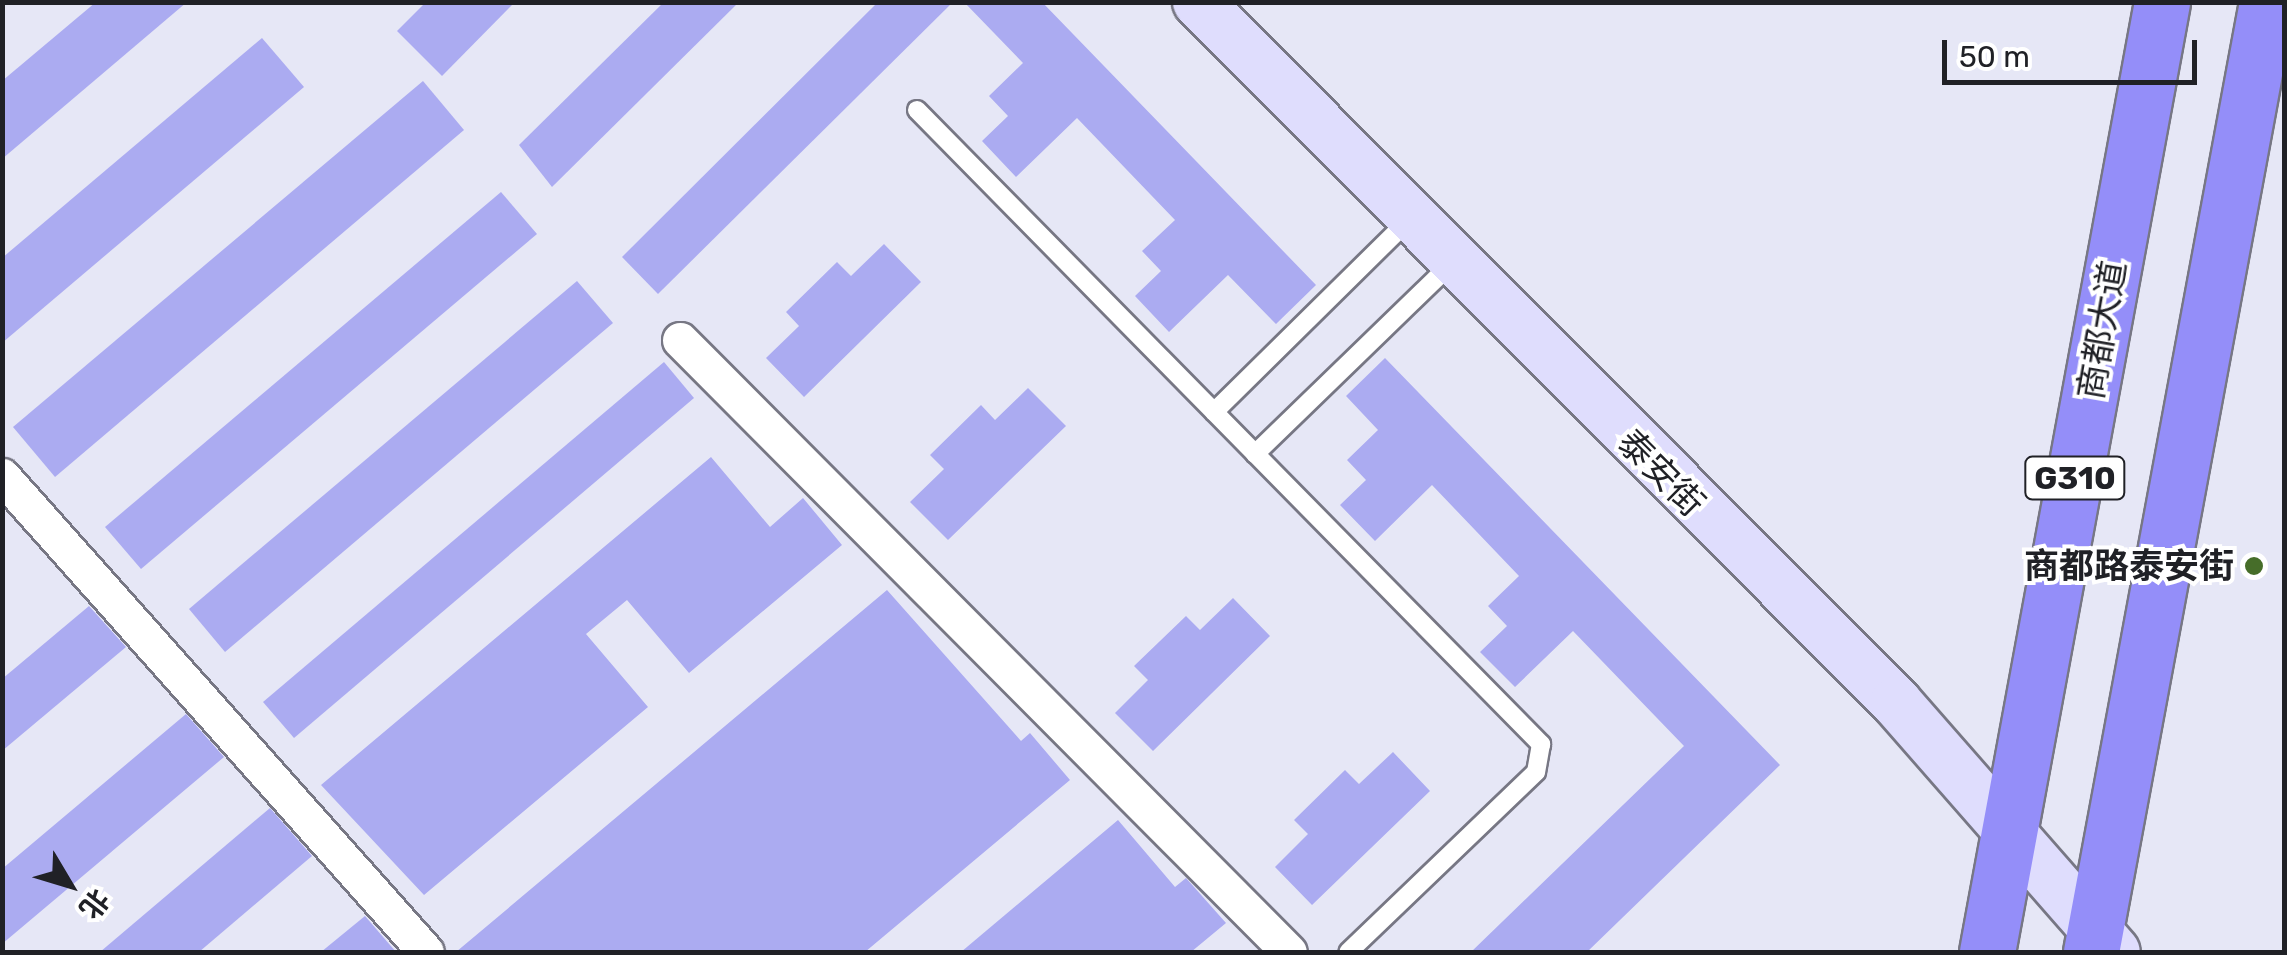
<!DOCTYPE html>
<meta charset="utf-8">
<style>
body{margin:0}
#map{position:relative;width:2287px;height:955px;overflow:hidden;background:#e6e7f6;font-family:Rubik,"Noto Sans SC",sans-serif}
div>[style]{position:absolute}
.building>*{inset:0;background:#ababf1}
.roads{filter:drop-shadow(2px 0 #777784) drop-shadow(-2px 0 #777784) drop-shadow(0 2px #777784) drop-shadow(0 -2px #777784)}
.lane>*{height:18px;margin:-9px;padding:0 9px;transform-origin:9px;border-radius:9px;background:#fff}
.street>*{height:35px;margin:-17.5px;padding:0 17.5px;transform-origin:17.5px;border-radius:17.5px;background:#fff}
.secondary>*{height:50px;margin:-25px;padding:0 25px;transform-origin:25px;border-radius:25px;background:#dfddfd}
.highway>*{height:55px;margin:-27.5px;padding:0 27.5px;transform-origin:27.5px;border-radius:27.5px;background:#948ef9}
.dots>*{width:28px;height:28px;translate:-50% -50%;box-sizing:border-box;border:5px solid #fff;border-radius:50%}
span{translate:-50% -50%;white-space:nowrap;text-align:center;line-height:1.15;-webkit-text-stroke:8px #fff;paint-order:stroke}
.shield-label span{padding:2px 8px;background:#fff;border:2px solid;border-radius:8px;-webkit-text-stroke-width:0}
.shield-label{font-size:32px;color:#202126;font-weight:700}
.street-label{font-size:35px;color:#202126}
.poi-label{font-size:35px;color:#202126;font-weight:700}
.right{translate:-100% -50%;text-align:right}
.frame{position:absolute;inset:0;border:5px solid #202126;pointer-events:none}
.north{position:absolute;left:20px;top:835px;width:100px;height:100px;-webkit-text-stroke:8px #fff;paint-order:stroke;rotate:128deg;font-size:28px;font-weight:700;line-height:40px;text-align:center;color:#202126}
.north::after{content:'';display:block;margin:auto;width:35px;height:45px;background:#202126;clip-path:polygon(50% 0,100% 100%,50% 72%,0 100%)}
.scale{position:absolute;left:1942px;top:40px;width:255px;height:45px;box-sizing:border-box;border:5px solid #202126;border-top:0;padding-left:12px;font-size:30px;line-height:35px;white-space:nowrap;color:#202126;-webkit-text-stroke:8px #fff;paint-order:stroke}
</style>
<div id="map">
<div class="building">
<i style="clip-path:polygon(96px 2px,187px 2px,2px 159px,2px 81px)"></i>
<i style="clip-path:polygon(426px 2px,515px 2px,442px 76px,397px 31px)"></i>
<i style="clip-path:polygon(664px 2px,739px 2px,552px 187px,519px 145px)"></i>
<i style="clip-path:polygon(878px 2px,953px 2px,658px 294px,622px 257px)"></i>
<i style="clip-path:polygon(964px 2px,1042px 2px,1316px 285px,1276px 324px,1228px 275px,1169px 332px,1135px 296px,1161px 271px,1142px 251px,1175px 220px,1077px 118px,1016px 177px,982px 141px,1008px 116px,989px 96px,1023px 63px)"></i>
<i style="clip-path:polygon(262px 38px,304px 87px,2px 343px,2px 258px)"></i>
<i style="clip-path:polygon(423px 81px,464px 130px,55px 477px,13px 427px)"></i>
<i style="clip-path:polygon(501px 192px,537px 234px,141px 569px,105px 527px)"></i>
<i style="clip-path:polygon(884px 244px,921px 282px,804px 397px,766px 358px,799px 326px,786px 312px,837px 262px,851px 276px)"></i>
<i style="clip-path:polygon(577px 281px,613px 323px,225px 652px,189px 609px)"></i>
<i style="clip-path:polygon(1385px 358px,1780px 765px,1587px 952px,1471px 952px,1684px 746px,1573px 631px,1515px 687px,1480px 652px,1507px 626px,1488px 606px,1519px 576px,1432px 485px,1375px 541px,1340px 505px,1366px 480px,1347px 460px,1378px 430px,1346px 396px)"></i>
<i style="clip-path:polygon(664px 362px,694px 398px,294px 738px,263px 702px)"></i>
<i style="clip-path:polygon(1028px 388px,1066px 426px,948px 540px,910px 502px,944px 469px,930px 455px,981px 405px,995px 420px)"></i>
<i style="clip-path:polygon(711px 457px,770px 527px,803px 498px,842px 545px,689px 673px,627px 600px,586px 634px,648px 707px,424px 895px,321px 785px)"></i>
<i style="clip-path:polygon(887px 590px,1021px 741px,1030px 733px,1070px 780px,865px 952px,456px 952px)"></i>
<i style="clip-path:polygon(1233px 598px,1270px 636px,1153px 751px,1115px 713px,1148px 680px,1134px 666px,1186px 616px,1200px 630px)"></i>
<i style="clip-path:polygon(89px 606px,126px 647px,2px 751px,2px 679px)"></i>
<i style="clip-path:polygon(186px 714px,224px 757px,2px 944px,2px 869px)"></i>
<i style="clip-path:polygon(1393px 752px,1430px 791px,1312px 905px,1275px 867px,1308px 834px,1294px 820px,1345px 770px,1359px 784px)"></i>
<i style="clip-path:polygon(270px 808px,312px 856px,199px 952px,100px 952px)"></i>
<i style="clip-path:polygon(1118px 820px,1175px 887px,1186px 878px,1226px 923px,1191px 952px,961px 952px)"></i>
<i style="clip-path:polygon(365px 916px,396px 952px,321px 952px)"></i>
</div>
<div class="roads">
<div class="lane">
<i style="left:917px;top:110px;width:890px;rotate:45.46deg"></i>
<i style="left:1541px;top:744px;width:28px;rotate:100deg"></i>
<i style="left:1536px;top:772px;width:260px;rotate:136.2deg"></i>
<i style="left:1214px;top:412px;width:275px;rotate:-44.6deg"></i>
<i style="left:1255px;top:454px;width:274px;rotate:-44.1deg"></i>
</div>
<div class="street">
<i style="left:680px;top:340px;width:863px;rotate:45.14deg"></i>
<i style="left:2px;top:476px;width:637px;rotate:48.31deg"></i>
</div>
<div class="secondary">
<i style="left:1198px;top:2px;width:989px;rotate:45.08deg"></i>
<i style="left:1896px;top:702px;width:332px;rotate:48.8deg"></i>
</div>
<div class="highway">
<i style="left:1987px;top:952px;width:966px;rotate:-79.56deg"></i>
<i style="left:2091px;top:952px;width:966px;rotate:-79.5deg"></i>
</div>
</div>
<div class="dots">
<i style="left:2254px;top:566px;background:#466d29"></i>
</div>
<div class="shield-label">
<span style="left:2075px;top:478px">G310</span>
</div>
<div class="street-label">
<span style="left:2102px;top:330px;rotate:-80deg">商都大道</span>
<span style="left:1661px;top:473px;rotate:45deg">泰安街</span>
</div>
<div class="poi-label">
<span class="right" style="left:2234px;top:566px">商都路泰安街</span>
</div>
<div class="frame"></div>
<div class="north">北</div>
<div class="scale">50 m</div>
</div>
